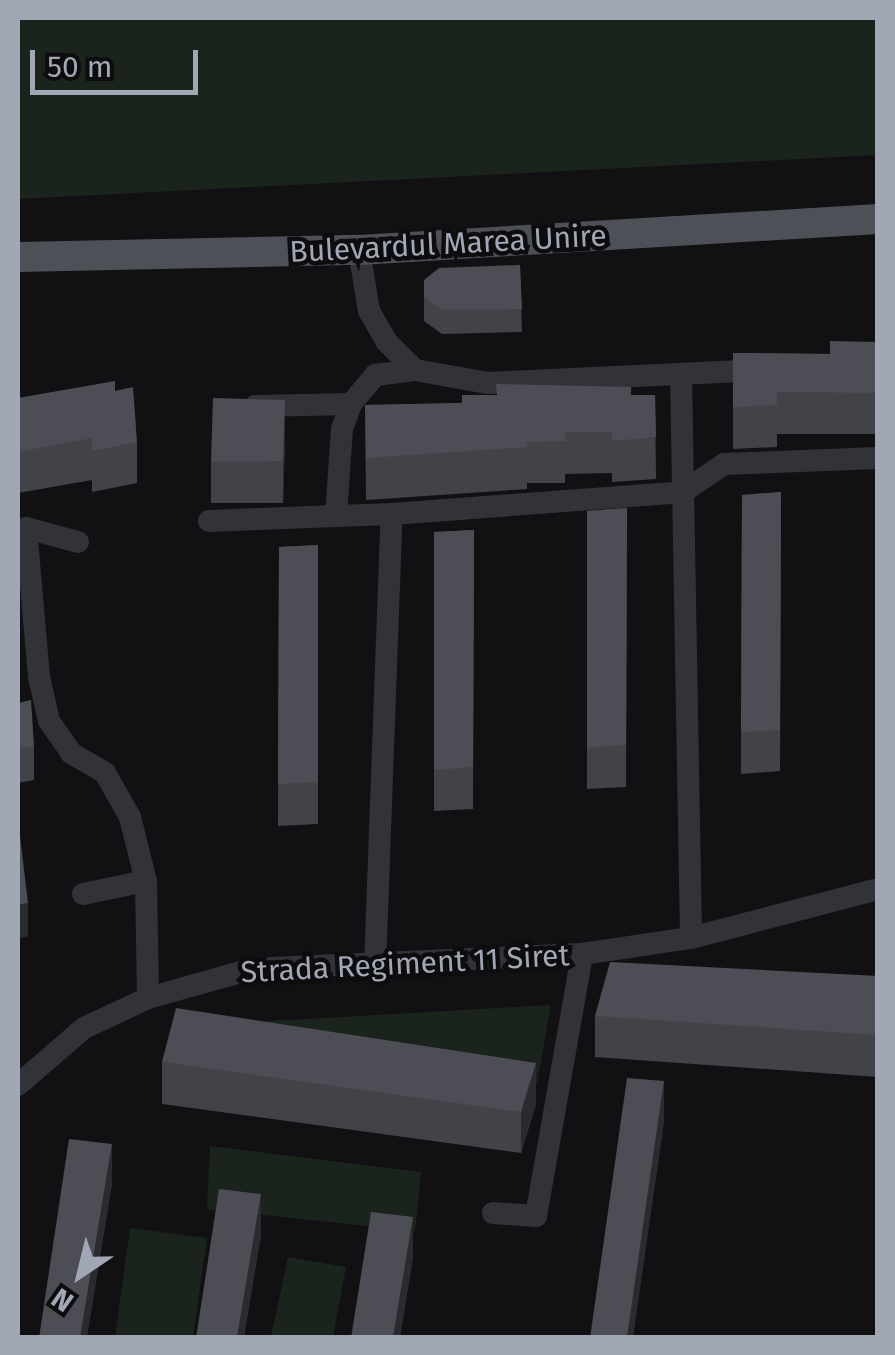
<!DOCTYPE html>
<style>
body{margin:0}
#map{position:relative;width:895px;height:1355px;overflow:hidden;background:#111113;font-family:"Fira Sans",sans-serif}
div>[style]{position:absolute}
.green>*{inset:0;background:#1b231d}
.minor>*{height:22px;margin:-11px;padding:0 11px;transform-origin:11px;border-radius:11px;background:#323338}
.major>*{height:30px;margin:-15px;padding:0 15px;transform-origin:15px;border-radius:15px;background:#4e5058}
.wall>*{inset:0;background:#424349}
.shaded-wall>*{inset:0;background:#2a2b2f}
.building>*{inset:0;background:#4d4e55}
span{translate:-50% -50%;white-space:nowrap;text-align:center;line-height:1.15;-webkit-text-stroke:9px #0d0c0e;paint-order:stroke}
.street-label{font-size:30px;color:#a2a7b5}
.frame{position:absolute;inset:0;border:20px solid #a2a7b5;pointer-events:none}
.north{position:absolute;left:30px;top:1225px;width:100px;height:100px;-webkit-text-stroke:8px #0d0c0e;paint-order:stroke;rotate:215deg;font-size:28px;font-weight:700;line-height:40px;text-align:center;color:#a2a7b5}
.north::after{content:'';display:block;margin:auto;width:35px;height:45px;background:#a2a7b5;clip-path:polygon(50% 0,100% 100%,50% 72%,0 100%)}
.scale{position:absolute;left:30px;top:50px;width:168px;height:45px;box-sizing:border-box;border:5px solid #a2a7b5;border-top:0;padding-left:12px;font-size:30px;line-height:35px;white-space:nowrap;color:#a2a7b5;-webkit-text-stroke:8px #0d0c0e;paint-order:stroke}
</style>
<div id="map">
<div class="green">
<i style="clip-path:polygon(18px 18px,877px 18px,877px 155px,18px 199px)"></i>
<i style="clip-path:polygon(551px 1005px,537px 1083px,185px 1044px,255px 1022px)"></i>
<i style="clip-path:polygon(210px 1146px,421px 1172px,415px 1231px,207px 1209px)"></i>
<i style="clip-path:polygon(130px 1228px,207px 1238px,193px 1337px,115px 1337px)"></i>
<i style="clip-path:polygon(288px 1257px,346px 1267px,333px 1337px,271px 1337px)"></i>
</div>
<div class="minor">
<i style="left:359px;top:250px;width:62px;rotate:80.7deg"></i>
<i style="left:369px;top:311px;width:34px;rotate:60deg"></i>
<i style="left:386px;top:341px;width:41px;rotate:45deg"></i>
<i style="left:681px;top:374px;width:564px;rotate:88.98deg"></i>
<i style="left:255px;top:406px;width:96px;rotate:-1.2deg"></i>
<i style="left:392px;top:514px;width:292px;rotate:-4.3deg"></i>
<i style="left:683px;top:492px;width:50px;rotate:-34.3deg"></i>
<i style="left:724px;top:464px;width:154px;rotate:-2.2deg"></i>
<i style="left:209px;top:521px;width:127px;rotate:-2.3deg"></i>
<i style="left:78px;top:542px;width:54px;rotate:-164.9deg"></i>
<i style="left:26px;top:528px;width:150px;rotate:85deg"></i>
<i style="left:39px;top:677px;width:45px;rotate:77.2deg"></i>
<i style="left:49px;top:721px;width:39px;rotate:55deg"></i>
<i style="left:71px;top:753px;width:39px;rotate:30deg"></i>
<i style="left:105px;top:773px;width:51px;rotate:60.4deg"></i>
<i style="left:130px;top:817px;width:66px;rotate:76deg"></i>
<i style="left:146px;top:881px;width:117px;rotate:89deg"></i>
<i style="left:83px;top:894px;width:64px;rotate:-11.7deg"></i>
<i style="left:375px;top:967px;width:453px;rotate:-87.9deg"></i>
<i style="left:392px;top:514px;width:56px;rotate:178deg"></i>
<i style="left:336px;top:516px;width:87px;rotate:-86.1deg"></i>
<i style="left:342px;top:429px;width:27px;rotate:-70deg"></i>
<i style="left:351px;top:404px;width:38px;rotate:-50deg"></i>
<i style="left:375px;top:375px;width:40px;rotate:-7.1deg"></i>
<i style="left:415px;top:370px;width:73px;rotate:10.2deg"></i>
<i style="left:487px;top:383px;width:276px;rotate:-2.7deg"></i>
<i style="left:18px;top:1085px;width:87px;rotate:-40.8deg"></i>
<i style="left:84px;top:1028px;width:71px;rotate:-25.1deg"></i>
<i style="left:148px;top:998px;width:107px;rotate:-15.7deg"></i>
<i style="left:251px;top:969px;width:331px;rotate:-2.6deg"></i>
<i style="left:582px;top:954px;width:110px;rotate:-8.4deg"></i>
<i style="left:691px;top:938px;width:193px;rotate:-14.7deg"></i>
<i style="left:493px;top:1213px;width:43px;rotate:4deg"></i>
<i style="left:536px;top:1216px;width:266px;rotate:-80deg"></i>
</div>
<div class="major">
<i style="left:18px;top:257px;width:341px;rotate:-1.2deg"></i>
<i style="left:359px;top:250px;width:520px;rotate:-3.42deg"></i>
</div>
<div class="wall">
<i style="clip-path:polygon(520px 265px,522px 332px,442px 334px,424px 321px,424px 280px)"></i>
<i style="clip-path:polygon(878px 342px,878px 434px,777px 434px,777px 447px,733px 449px,733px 353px,830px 354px)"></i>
<i style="clip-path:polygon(115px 391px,137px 442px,137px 483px,92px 492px,92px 480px,18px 493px,18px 398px)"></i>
<i style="clip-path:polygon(655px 395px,656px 479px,612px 482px,612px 473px,565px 474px,565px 483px,527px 483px,527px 489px,366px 500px,365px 405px,462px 403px)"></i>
<i style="clip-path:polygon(285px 442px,283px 503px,211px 503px,211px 462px)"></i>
<i style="clip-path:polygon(781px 492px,780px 771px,741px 774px,742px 495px)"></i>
<i style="clip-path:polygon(627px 508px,626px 787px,587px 789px,587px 511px)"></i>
<i style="clip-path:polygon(474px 530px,473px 809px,434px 811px,434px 532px)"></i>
<i style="clip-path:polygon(318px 545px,318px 824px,278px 826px,279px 547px)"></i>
<i style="clip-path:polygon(18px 703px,34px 746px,34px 780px,18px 783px)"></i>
<i style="clip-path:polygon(878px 976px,878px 1077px,595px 1057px,595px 1016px)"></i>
<i style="clip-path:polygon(162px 1062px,536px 1104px,521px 1153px,162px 1104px)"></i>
</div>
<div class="shaded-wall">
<i style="clip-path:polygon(285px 400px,285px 442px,283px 503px,283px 461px)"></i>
<i style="clip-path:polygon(28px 903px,28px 936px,18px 939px,18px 905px)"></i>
<i style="clip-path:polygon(536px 1063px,536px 1104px,521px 1153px,521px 1112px)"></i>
<i style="clip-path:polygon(664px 1081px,664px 1123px,633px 1338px,627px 1338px)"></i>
<i style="clip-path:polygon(112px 1144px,112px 1185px,87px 1338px,80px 1338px)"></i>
<i style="clip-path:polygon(261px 1194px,261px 1236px,244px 1338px,237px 1338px)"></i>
<i style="clip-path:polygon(413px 1217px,413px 1259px,400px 1338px,393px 1338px)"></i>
</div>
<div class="building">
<i style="clip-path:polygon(520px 265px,522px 309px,442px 310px,424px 297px,424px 280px,439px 268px)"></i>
<i style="clip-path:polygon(830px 341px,878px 342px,878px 393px,777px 392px,777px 405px,733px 407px,733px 353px,830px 354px)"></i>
<i style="clip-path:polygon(115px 381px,115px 391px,133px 387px,137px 442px,92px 451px,92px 438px,18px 452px,18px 398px)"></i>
<i style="clip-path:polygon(496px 384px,631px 387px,631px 395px,655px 395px,656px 437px,612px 441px,612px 432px,565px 432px,565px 441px,527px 442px,527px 447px,366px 458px,365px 405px,462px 403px,462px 395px,497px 395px)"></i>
<i style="clip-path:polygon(213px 398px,285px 400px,283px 461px,211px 462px)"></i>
<i style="clip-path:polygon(781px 492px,780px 730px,741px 732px,742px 495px)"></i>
<i style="clip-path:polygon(627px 508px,626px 745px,587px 748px,587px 511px)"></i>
<i style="clip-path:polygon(474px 530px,473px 767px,434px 770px,434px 532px)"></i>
<i style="clip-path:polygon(318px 545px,318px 782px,278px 784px,279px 547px)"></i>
<i style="clip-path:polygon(31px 700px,34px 746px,18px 749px,18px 703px)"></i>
<i style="clip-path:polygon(18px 819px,28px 903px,18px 905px)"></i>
<i style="clip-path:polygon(610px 962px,878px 976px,878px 1035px,595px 1016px)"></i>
<i style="clip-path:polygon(176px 1008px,536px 1063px,521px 1112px,162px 1062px)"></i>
<i style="clip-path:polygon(627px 1078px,664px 1081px,627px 1338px,590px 1338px)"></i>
<i style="clip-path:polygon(69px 1139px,112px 1144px,80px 1338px,39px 1338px)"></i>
<i style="clip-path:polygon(219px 1189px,261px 1194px,237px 1338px,196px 1338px)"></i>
<i style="clip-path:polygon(371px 1212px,413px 1217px,393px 1338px,351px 1338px)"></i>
</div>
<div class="street-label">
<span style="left:448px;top:244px;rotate:-3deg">Bulevardul Marea Unire</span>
<span style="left:405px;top:964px;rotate:-3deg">Strada Regiment 11 Siret</span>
</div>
<div class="frame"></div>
<div class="north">N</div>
<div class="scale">50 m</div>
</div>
